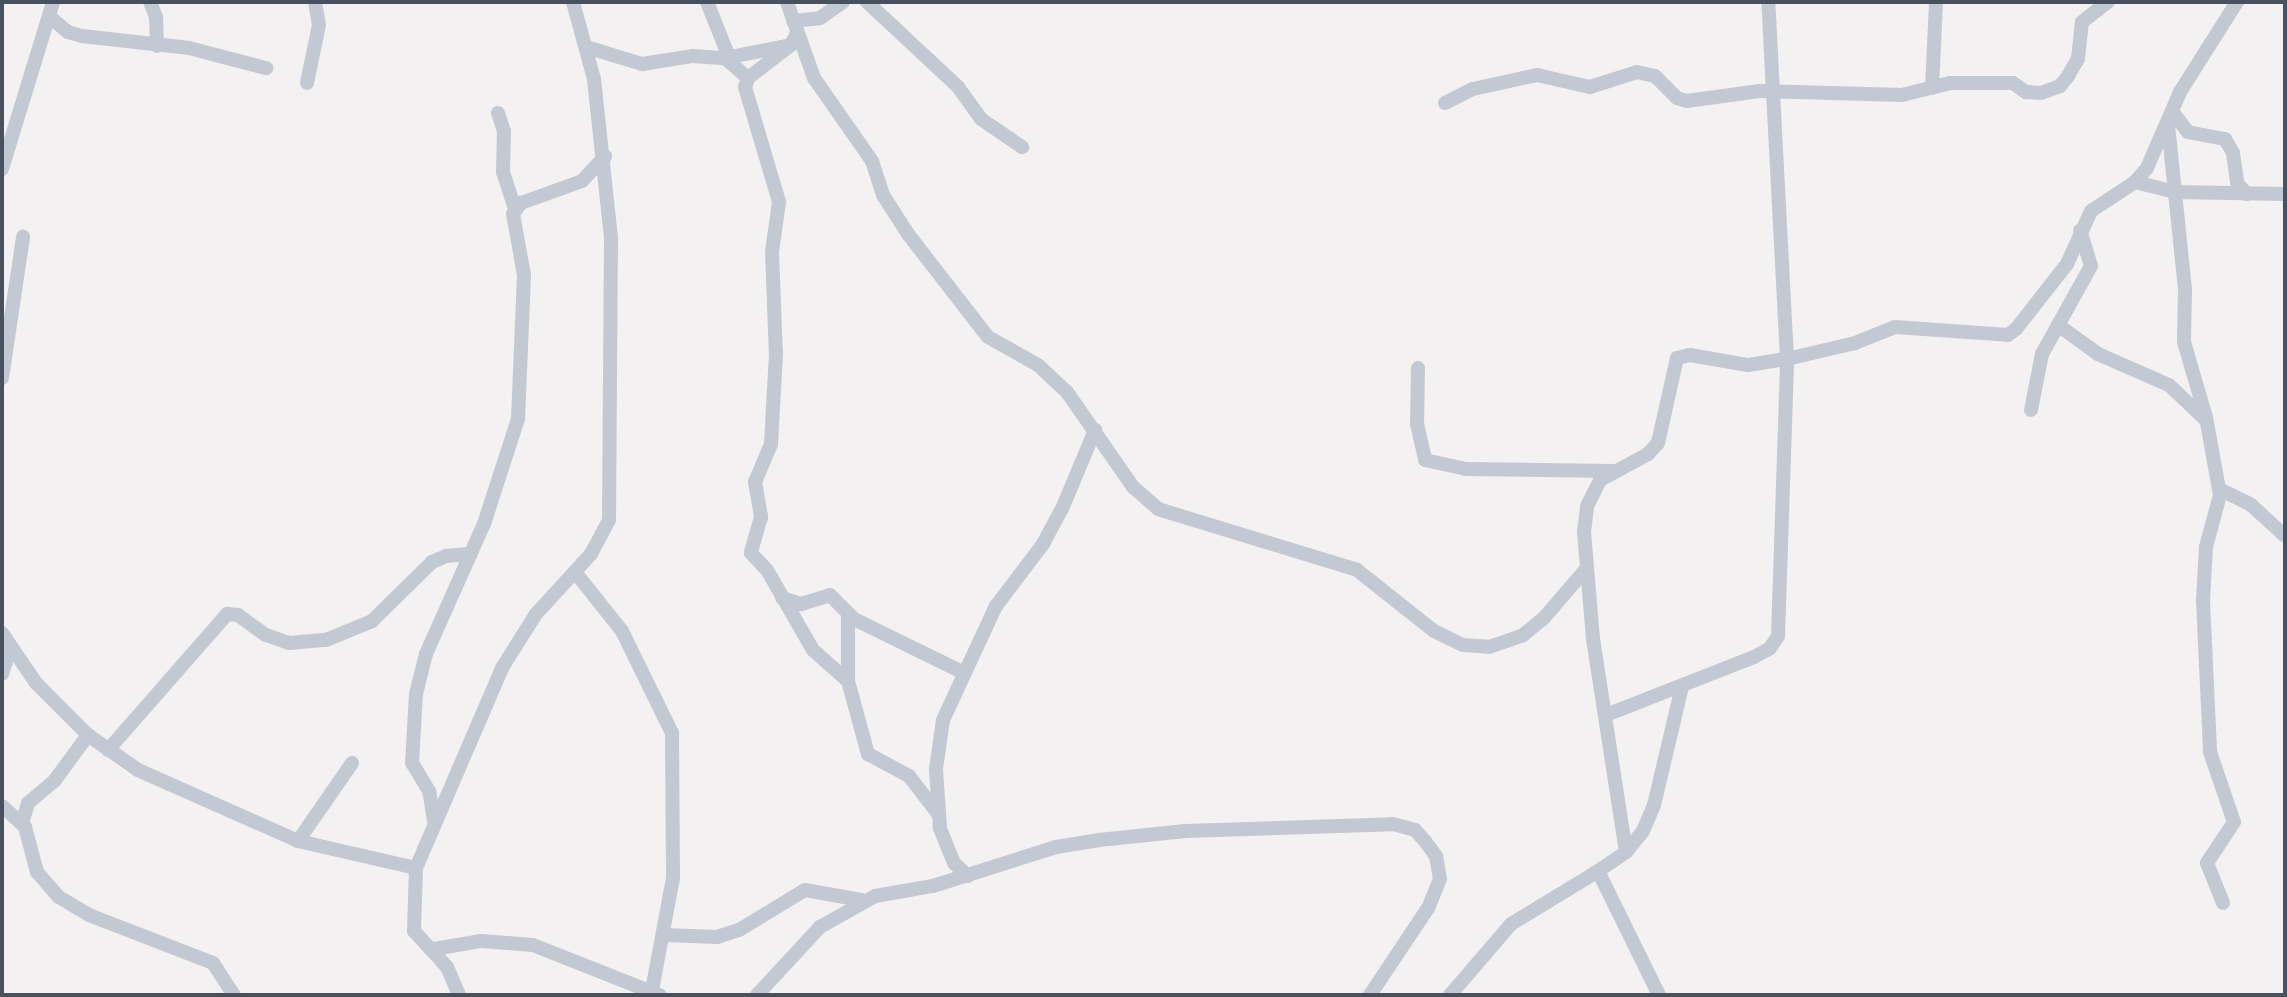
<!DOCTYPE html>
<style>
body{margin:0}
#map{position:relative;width:2287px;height:997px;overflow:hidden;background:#f3f1f1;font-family:"Open Sans",sans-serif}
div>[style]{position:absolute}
.minor>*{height:14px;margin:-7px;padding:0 7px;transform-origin:7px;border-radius:7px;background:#c3c9d2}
span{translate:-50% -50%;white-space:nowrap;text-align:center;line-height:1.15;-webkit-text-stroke:6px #fff;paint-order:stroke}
.frame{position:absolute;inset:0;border:4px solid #4a515e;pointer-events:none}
</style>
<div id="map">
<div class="minor">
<i style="left:150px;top:2px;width:16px;rotate:68deg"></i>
<i style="left:156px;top:17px;width:29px;rotate:88deg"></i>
<i style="left:707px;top:2px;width:59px;rotate:68.2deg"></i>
<i style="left:787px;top:2px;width:81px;rotate:70.4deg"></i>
<i style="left:814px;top:78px;width:101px;rotate:55.1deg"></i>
<i style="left:872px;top:161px;width:36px;rotate:72deg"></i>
<i style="left:883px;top:195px;width:46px;rotate:57.3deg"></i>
<i style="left:908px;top:234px;width:130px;rotate:52.2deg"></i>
<i style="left:988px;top:337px;width:57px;rotate:29.2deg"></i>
<i style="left:1038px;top:365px;width:40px;rotate:43deg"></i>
<i style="left:1067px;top:392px;width:116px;rotate:55.2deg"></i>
<i style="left:1133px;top:487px;width:33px;rotate:41deg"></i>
<i style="left:1158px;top:509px;width:208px;rotate:17deg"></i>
<i style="left:1357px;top:570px;width:98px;rotate:38.4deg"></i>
<i style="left:1434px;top:631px;width:32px;rotate:26deg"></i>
<i style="left:1463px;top:645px;width:26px;rotate:4deg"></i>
<i style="left:1489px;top:647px;width:36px;rotate:-19deg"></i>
<i style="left:1523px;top:635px;width:26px;rotate:-39deg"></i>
<i style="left:1543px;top:619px;width:66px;rotate:-49.3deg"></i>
<i style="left:867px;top:2px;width:125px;rotate:43deg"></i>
<i style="left:958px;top:87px;width:39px;rotate:54deg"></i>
<i style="left:981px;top:119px;width:50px;rotate:34.3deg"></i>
<i style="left:50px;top:17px;width:23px;rotate:40deg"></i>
<i style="left:68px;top:32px;width:15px;rotate:16deg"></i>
<i style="left:82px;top:36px;width:108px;rotate:6.4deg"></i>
<i style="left:189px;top:48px;width:80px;rotate:14.6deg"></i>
<i style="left:793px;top:21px;width:27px;rotate:-6deg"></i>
<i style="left:820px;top:18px;width:28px;rotate:-35deg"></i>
<i style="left:796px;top:35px;width:11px;rotate:117deg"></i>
<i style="left:791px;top:45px;width:54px;rotate:142.5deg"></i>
<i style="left:748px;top:78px;width:9px;rotate:108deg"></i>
<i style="left:745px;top:87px;width:120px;rotate:73.5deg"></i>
<i style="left:779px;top:202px;width:50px;rotate:98deg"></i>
<i style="left:772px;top:252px;width:102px;rotate:87.8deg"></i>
<i style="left:776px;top:354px;width:90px;rotate:93.2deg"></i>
<i style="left:771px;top:444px;width:41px;rotate:112.8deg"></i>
<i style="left:755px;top:482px;width:36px;rotate:80deg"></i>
<i style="left:761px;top:517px;width:37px;rotate:106deg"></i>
<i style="left:751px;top:553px;width:23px;rotate:47deg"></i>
<i style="left:767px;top:570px;width:92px;rotate:60.1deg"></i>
<i style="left:813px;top:650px;width:47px;rotate:41.5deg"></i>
<i style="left:586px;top:47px;width:59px;rotate:16.9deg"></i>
<i style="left:642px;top:64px;width:52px;rotate:-8.9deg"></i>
<i style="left:693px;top:56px;width:32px;rotate:4deg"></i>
<i style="left:725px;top:58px;width:63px;rotate:-11deg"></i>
<i style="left:725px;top:58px;width:30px;rotate:41deg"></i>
<i style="left:307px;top:83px;width:59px;rotate:-78.3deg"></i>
<i style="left:319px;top:25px;width:23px;rotate:-100deg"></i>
<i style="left:1932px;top:88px;width:86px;rotate:-87.3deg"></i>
<i style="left:1445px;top:103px;width:31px;rotate:-27deg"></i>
<i style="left:1473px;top:89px;width:66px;rotate:-12.3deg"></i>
<i style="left:1537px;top:75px;width:54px;rotate:12.8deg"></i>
<i style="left:1590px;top:87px;width:49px;rotate:-17.7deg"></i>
<i style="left:1637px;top:72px;width:18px;rotate:13deg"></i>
<i style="left:1655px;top:76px;width:31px;rotate:45deg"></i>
<i style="left:1677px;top:98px;width:10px;rotate:17deg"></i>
<i style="left:1687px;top:101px;width:73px;rotate:-7.9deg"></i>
<i style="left:1759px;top:91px;width:143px;rotate:1.6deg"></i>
<i style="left:1902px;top:95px;width:49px;rotate:-14deg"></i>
<i style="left:1950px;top:83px;width:63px"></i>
<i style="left:2013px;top:83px;width:16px;rotate:35deg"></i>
<i style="left:2026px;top:92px;width:15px;rotate:4deg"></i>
<i style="left:2041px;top:93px;width:20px;rotate:-20deg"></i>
<i style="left:2060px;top:86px;width:13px;rotate:-51deg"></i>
<i style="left:2068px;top:76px;width:20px;rotate:-60deg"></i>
<i style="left:2078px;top:59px;width:37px;rotate:-84deg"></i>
<i style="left:2082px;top:22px;width:33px;rotate:-38deg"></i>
<i style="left:2172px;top:111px;width:26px;rotate:53deg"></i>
<i style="left:2188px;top:132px;width:38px;rotate:11deg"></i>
<i style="left:2225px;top:139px;width:16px;rotate:60deg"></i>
<i style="left:2233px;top:153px;width:30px;rotate:82deg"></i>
<i style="left:2237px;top:183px;width:15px;rotate:48deg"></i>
<i style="left:498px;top:113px;width:19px;rotate:72deg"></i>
<i style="left:504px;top:131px;width:41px;rotate:91.4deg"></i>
<i style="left:503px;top:172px;width:38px;rotate:72deg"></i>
<i style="left:2168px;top:125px;width:165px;rotate:84.1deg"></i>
<i style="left:2185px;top:289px;width:53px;rotate:91.1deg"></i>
<i style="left:2184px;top:342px;width:78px;rotate:73.7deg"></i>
<i style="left:2206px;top:417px;width:79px;rotate:79.8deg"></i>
<i style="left:2220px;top:495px;width:54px;rotate:105.1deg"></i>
<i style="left:2206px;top:547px;width:54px;rotate:93.2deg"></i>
<i style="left:2203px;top:601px;width:151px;rotate:87.3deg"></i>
<i style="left:2210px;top:752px;width:74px;rotate:71.1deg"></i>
<i style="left:2234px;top:822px;width:49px;rotate:123.4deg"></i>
<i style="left:2207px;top:863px;width:43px;rotate:68.2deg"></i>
<i style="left:2px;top:169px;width:175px;rotate:-73deg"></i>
<i style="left:2135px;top:182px;width:41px;rotate:14deg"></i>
<i style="left:2175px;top:192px;width:110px;rotate:1deg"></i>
<i style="left:2058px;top:325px;width:49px;rotate:35.9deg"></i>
<i style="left:2098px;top:354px;width:77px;rotate:23.6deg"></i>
<i style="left:2169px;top:385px;width:50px;rotate:43.4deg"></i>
<i style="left:1418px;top:368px;width:56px;rotate:91deg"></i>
<i style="left:1417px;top:424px;width:37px;rotate:77deg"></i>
<i style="left:1425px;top:460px;width:42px;rotate:12.4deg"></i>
<i style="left:1466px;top:469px;width:147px;rotate:0.8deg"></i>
<i style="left:2px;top:378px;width:143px;rotate:-81.5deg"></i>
<i style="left:2031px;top:410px;width:57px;rotate:-78.9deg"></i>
<i style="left:2042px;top:354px;width:101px;rotate:-60.9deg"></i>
<i style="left:2091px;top:266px;width:37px;rotate:-107deg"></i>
<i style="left:2219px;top:489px;width:34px;rotate:26deg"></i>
<i style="left:2250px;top:504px;width:47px;rotate:42.4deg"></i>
<i style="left:575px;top:572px;width:75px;rotate:51.5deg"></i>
<i style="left:622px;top:631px;width:114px;rotate:63.9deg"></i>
<i style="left:672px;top:733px;width:145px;rotate:89.6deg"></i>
<i style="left:673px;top:878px;width:119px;rotate:100.6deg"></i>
<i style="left:782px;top:598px;width:20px;rotate:18deg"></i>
<i style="left:801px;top:604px;width:30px;rotate:-17deg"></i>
<i style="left:830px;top:595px;width:34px;rotate:45deg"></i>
<i style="left:854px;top:619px;width:123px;rotate:26.1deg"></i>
<i style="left:848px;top:614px;width:67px;rotate:90deg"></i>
<i style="left:848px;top:681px;width:76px;rotate:74.7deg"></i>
<i style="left:868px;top:754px;width:47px;rotate:28.2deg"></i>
<i style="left:909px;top:776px;width:49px;rotate:52.4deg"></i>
<i style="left:2px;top:633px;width:60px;rotate:55.8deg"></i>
<i style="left:36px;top:683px;width:74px;rotate:45deg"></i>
<i style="left:88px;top:735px;width:61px;rotate:35deg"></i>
<i style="left:138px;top:770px;width:175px;rotate:23.9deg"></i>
<i style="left:298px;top:841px;width:121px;rotate:12.9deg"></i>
<i style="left:2px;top:674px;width:25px;rotate:-72deg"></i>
<i style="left:1606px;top:715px;width:159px;rotate:-21.4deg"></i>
<i style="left:1754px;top:657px;width:18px;rotate:-29deg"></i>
<i style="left:1770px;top:648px;width:14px;rotate:-56deg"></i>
<i style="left:1778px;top:636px;width:277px;rotate:-88.1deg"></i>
<i style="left:1787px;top:359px;width:70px;rotate:-13.2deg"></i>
<i style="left:1855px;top:343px;width:43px;rotate:-21.8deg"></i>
<i style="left:1895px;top:327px;width:113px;rotate:4deg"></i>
<i style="left:2008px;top:335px;width:10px;rotate:-37deg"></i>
<i style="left:2016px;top:329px;width:83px;rotate:-51.9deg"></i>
<i style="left:2067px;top:264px;width:58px;rotate:-65.6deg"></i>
<i style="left:2091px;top:211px;width:53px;rotate:-33.4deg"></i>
<i style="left:2135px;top:182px;width:18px;rotate:-49deg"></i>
<i style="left:2147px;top:168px;width:83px;rotate:-66.5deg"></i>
<i style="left:2180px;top:92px;width:107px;rotate:-57.7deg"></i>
<i style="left:108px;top:750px;width:181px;rotate:-48.8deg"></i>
<i style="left:227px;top:614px;width:11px;rotate:5deg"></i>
<i style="left:238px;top:615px;width:34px;rotate:36deg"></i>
<i style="left:266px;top:635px;width:24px;rotate:19deg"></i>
<i style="left:289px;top:643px;width:37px;rotate:-5deg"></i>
<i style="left:326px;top:640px;width:50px;rotate:-22.4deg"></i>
<i style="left:372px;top:621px;width:84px;rotate:-44.5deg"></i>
<i style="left:432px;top:562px;width:15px;rotate:-23deg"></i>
<i style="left:446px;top:556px;width:25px;rotate:-5deg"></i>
<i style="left:2px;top:806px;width:31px;rotate:42deg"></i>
<i style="left:25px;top:827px;width:47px;rotate:75.1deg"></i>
<i style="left:37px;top:872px;width:33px;rotate:49deg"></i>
<i style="left:59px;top:897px;width:35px;rotate:31deg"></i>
<i style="left:89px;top:915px;width:133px;rotate:21.2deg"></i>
<i style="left:213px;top:963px;width:38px;rotate:57deg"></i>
<i style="left:434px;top:821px;width:30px;rotate:-99deg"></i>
<i style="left:429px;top:791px;width:33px;rotate:-121deg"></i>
<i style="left:412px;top:763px;width:69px;rotate:-86.7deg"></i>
<i style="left:416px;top:694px;width:41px;rotate:-76deg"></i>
<i style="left:426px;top:654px;width:142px;rotate:-66deg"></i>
<i style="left:484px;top:524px;width:110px;rotate:-72.1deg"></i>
<i style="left:518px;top:419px;width:144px;rotate:-87.6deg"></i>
<i style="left:524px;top:275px;width:62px;rotate:-100.2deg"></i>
<i style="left:513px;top:214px;width:14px;rotate:-54deg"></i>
<i style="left:521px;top:203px;width:65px;rotate:-19.8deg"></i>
<i style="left:582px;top:181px;width:34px;rotate:-47deg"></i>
<i style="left:22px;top:823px;width:21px;rotate:-73deg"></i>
<i style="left:28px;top:803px;width:35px;rotate:-40deg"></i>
<i style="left:55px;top:780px;width:56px;rotate:-53.7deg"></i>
<i style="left:298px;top:841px;width:95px;rotate:-55.3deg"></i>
<i style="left:1626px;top:852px;width:216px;rotate:-98.8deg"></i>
<i style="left:1593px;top:639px;width:107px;rotate:-94.8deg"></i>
<i style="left:1584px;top:532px;width:26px;rotate:-83deg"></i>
<i style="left:1587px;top:506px;width:29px;rotate:-63deg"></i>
<i style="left:1600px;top:480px;width:55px;rotate:-28.4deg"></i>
<i style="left:1648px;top:454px;width:15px;rotate:-48deg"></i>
<i style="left:1658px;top:443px;width:87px;rotate:-77.4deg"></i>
<i style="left:1677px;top:358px;width:13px;rotate:-13deg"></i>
<i style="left:1690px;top:355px;width:59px;rotate:9.8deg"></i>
<i style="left:1748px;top:365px;width:39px;rotate:-9deg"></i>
<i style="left:1787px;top:359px;width:358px;rotate:-93deg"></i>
<i style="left:1598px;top:871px;width:138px;rotate:63.8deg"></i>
<i style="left:968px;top:876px;width:19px;rotate:-137deg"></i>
<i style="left:954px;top:863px;width:38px;rotate:-112deg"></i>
<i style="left:940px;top:828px;width:59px;rotate:-93.9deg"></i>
<i style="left:936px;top:769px;width:49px;rotate:-81.9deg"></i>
<i style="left:943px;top:720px;width:126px;rotate:-65.1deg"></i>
<i style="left:996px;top:606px;width:78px;rotate:-52.8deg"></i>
<i style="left:1043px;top:544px;width:40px;rotate:-62deg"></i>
<i style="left:1062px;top:509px;width:86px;rotate:-67.3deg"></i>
<i style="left:665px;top:935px;width:52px;rotate:2.2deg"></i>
<i style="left:717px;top:937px;width:23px;rotate:-18deg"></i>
<i style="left:739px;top:930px;width:77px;rotate:-31.2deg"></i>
<i style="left:805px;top:890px;width:57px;rotate:10.1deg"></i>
<i style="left:434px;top:949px;width:48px;rotate:-9.7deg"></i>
<i style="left:481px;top:941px;width:52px;rotate:4.4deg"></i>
<i style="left:533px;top:945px;width:136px;rotate:21.6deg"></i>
<i style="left:459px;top:995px;width:30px;rotate:-113deg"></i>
<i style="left:447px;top:967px;width:49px;rotate:-132.5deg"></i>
<i style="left:414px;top:931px;width:63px;rotate:-88.2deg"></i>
<i style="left:416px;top:868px;width:218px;rotate:-66.7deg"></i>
<i style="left:502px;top:668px;width:64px;rotate:-57.8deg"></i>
<i style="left:536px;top:614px;width:81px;rotate:-47.5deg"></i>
<i style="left:591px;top:554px;width:38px;rotate:-62deg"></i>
<i style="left:609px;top:520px;width:282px;rotate:-89.6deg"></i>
<i style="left:611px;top:238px;width:160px;rotate:-96.1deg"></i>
<i style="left:594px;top:79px;width:80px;rotate:-105.3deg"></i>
<i style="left:757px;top:995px;width:93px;rotate:-47.2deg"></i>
<i style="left:820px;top:927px;width:63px;rotate:-29.4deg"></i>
<i style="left:875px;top:896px;width:59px;rotate:-9.8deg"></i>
<i style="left:933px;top:886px;width:129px;rotate:-17.6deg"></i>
<i style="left:1056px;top:847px;width:44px;rotate:-9.2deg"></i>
<i style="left:1099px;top:840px;width:87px;rotate:-5.9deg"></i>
<i style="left:1186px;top:831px;width:207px;rotate:-1.9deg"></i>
<i style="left:1393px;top:824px;width:23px;rotate:15deg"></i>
<i style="left:1415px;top:830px;width:15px;rotate:48deg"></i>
<i style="left:1425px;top:841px;width:19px;rotate:54deg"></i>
<i style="left:1436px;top:856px;width:23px;rotate:80deg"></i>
<i style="left:1440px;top:879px;width:31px;rotate:112deg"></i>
<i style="left:1428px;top:908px;width:105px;rotate:123.7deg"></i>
<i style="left:1450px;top:995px;width:94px;rotate:-49.3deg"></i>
<i style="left:1511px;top:924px;width:102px;rotate:-31.3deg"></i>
<i style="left:1598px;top:871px;width:34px;rotate:-34deg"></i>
<i style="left:1626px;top:852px;width:27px;rotate:-51deg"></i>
<i style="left:1643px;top:831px;width:28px;rotate:-67deg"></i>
<i style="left:1654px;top:805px;width:121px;rotate:-76.7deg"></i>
</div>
<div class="frame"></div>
</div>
